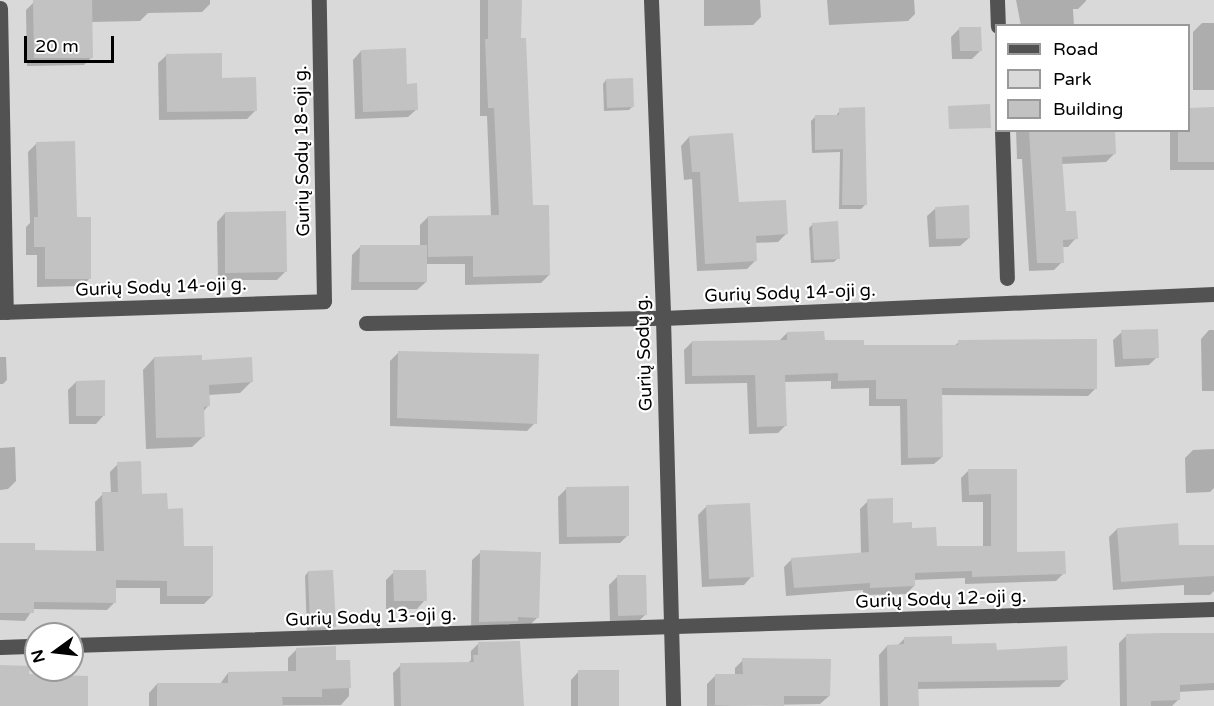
<!DOCTYPE html>
<meta charset="utf-8">
<style>
body{margin:0}
#map{position:relative;width:1214px;height:706px;overflow:hidden;background:#fff;font-family:"Varela Round",sans-serif}
div>[style]{position:absolute}
.green>*{inset:0;background:#d9d9d9}
.shadow>*{inset:0;background:#0003}
.building>*{inset:0;background:#c2c2c2}
.minor>*{height:15px;margin:-7.5px;padding:0 7.5px;transform-origin:7.5px;border-radius:7.5px;background:#525252}
span{translate:-50% -50%;white-space:nowrap;text-align:center;line-height:1.15;-webkit-text-stroke:4.5px #fff;paint-order:stroke}
.street-label{font-size:18px;color:#000}
.legend{position:absolute;left:995px;top:24px;width:195px;height:108px;box-sizing:border-box;background:#fff;border:2px solid #999;margin:0;padding:8px 10px;list-style:none;font-size:18px;color:#000}
.legend li{display:flex;align-items:center;gap:12px;height:30px}
.legend b{width:30px;border:2px solid #999}
.north{position:absolute;left:24px;top:622px;width:60px;height:60px;box-sizing:border-box;background:#fff;border:2px solid #999;border-radius:50%;rotate:255deg;font-size:16px;font-weight:700;line-height:24px;text-align:center;color:#000}
.north::after{content:'';display:block;margin:auto;width:21px;height:27px;background:#000;clip-path:polygon(50% 0,100% 100%,50% 72%,0 100%)}
.scale{position:absolute;left:24px;top:36px;width:90px;height:27px;box-sizing:border-box;border:3px solid #000;border-top:0;padding-left:8px;font-size:18px;line-height:21px;white-space:nowrap;color:#000;-webkit-text-stroke:4px #fff;paint-order:stroke}
</style>
<div id="map">
<div class="green">
<i style="clip-path:polygon(evenodd,0 0,1214px 0,1214px 706px,0 706px,0 0,996px 26px,1188px 26px,1188px 130px,996px 130px,996px 26px,0 0,36px 634px,72px 634px,72px 670px,36px 670px,36px 634px)"></i>
</div>
<div class="shadow">
<i style="clip-path:polygon(36px 0,210px 0,210px 4px,202px 12px,148px 13px,140px 21px,91px 22px,92px 57px,84px 65px,27px 66px,26px 10px)"></i>
<i style="clip-path:polygon(480px 0,520px 0,520px 39px,532px 207px,549px 275px,541px 283px,465px 285px,465px 264px,426px 264px,426px 282px,417px 290px,351px 290px,352px 255px,360px 247px,420px 247px,420px 225px,428px 217px,491px 216px,487px 116px,480px 116px)"></i>
<i style="clip-path:polygon(704px 0,760px 0,761px 17px,753px 25px,704px 26px)"></i>
<i style="clip-path:polygon(827px 0,914px 0,915px 14px,908px 21px,829px 25px)"></i>
<i style="clip-path:polygon(1016px 0,1086px 0,1086px 1px,1078px 9px,1073px 9px,1074px 26px,1021px 26px)"></i>
<i style="clip-path:polygon(1202px 23px,1214px 23px,1214px 90px,1193px 90px,1193px 32px)"></i>
<i style="clip-path:polygon(959px 29px,981px 50px,972px 59px,952px 59px,951px 37px)"></i>
<i style="clip-path:polygon(361px 51px,405px 85px,417px 109px,408px 117px,355px 119px,353px 60px)"></i>
<i style="clip-path:polygon(167px 55px,221px 79px,255px 111px,247px 119px,159px 120px,158px 63px)"></i>
<i style="clip-path:polygon(606px 80px,633px 106px,629px 110px,604px 111px,603px 84px)"></i>
<i style="clip-path:polygon(1214px 109px,1214px 170px,1170px 170px,1170px 130px,1188px 130px)"></i>
<i style="clip-path:polygon(840px 110px,865px 205px,861px 209px,839px 209px,840px 152px,812px 153px,811px 121px,815px 117px,836px 116px)"></i>
<i style="clip-path:polygon(1016px 130px,1114px 130px,1115px 153px,1106px 162px,1061px 164px,1065px 213px,1076px 238px,1068px 247px,1062px 247px,1062px 262px,1054px 270px,1029px 271px,1022px 159px,1017px 159px)"></i>
<i style="clip-path:polygon(689px 137px,737px 204px,786px 234px,778px 242px,754px 243px,755px 261px,747px 269px,697px 271px,692px 179px,684px 180px,681px 146px)"></i>
<i style="clip-path:polygon(36px 144px,76px 218px,90px 278px,82px 286px,37px 287px,37px 255px,26px 255px,26px 227px,30px 223px,28px 152px)"></i>
<i style="clip-path:polygon(936px 208px,969px 238px,960px 246px,929px 247px,927px 216px)"></i>
<i style="clip-path:polygon(225px 213px,285px 272px,277px 280px,218px 280px,217px 222px)"></i>
<i style="clip-path:polygon(813px 224px,838px 258px,834px 262px,811px 263px,809px 228px)"></i>
<i style="clip-path:polygon(1209px 330px,1214px 330px,1214px 391px,1202px 391px,1201px 339px)"></i>
<i style="clip-path:polygon(1122px 332px,1157px 357px,1149px 365px,1115px 367px,1113px 340px)"></i>
<i style="clip-path:polygon(787px 333px,823px 342px,863px 347px,954px 346px,959px 342px,1096px 388px,1088px 396px,940px 395px,942px 457px,934px 464px,901px 465px,900px 406px,869px 406px,869px 388px,831px 389px,831px 381px,784px 382px,786px 425px,778px 433px,749px 434px,747px 383px,685px 384px,684px 350px,692px 342px,779px 341px)"></i>
<i style="clip-path:polygon(398px 353px,535px 423px,527px 431px,390px 426px,390px 361px)"></i>
<i style="clip-path:polygon(0 357px,6px 357px,7px 380px,3px 384px,0 384px)"></i>
<i style="clip-path:polygon(154px 358px,201px 361px,251px 382px,240px 393px,208px 395px,208px 406px,203px 412px,204px 436px,192px 447px,146px 449px,143px 370px)"></i>
<i style="clip-path:polygon(76px 382px,104px 415px,96px 424px,69px 424px,68px 390px)"></i>
<i style="clip-path:polygon(15px 447px,16px 481px,8px 489px,0 490px,0 448px)"></i>
<i style="clip-path:polygon(1214px 449px,1214px 488px,1210px 492px,1186px 493px,1185px 458px,1193px 450px)"></i>
<i style="clip-path:polygon(118px 464px,140px 496px,167px 510px,182px 548px,212px 596px,204px 604px,160px 604px,160px 588px,115px 588px,115px 602px,107px 610px,33px 609px,25px 621px,0 620px,0 544px,33px 552px,96px 552px,95px 502px,103px 494px,111px 494px,110px 472px)"></i>
<i style="clip-path:polygon(969px 470px,1015px 470px,1016px 554px,1064px 573px,1056px 581px,965px 584px,965px 578px,913px 580px,914px 586px,906px 594px,863px 595px,863px 590px,786px 596px,784px 567px,792px 559px,861px 554px,860px 509px,868px 501px,892px 524px,911px 529px,935px 548px,983px 547px,983px 502px,962px 502px,961px 478px)"></i>
<i style="clip-path:polygon(566px 489px,628px 535px,620px 543px,559px 544px,558px 497px)"></i>
<i style="clip-path:polygon(706px 507px,752px 576px,744px 585px,702px 587px,698px 515px)"></i>
<i style="clip-path:polygon(1117px 529px,1178px 547px,1214px 547px,1214px 591px,1210px 595px,1184px 595px,1184px 585px,1113px 590px,1109px 537px)"></i>
<i style="clip-path:polygon(481px 552px,538px 617px,529px 626px,471px 630px,472px 560px)"></i>
<i style="clip-path:polygon(308px 572px,334px 626px,330px 630px,307px 631px,305px 576px)"></i>
<i style="clip-path:polygon(394px 572px,425px 600px,417px 609px,386px 609px,386px 580px)"></i>
<i style="clip-path:polygon(617px 577px,645px 615px,637px 623px,610px 624px,609px 585px)"></i>
<i style="clip-path:polygon(1214px 634px,1214px 690px,1178px 692px,1178px 700px,1172px 706px,1120px 706px,1119px 643px,1127px 635px)"></i>
<i style="clip-path:polygon(905px 638px,995px 651px,1067px 679px,1059px 687px,917px 689px,917px 706px,880px 706px,879px 655px,887px 646px,897px 646px)"></i>
<i style="clip-path:polygon(479px 643px,523px 706px,394px 706px,393px 673px,401px 665px,467px 664px,471px 660px,471px 651px)"></i>
<i style="clip-path:polygon(297px 649px,335px 661px,349px 661px,349px 696px,341px 705px,149px 706px,149px 693px,157px 684px,220px 684px,228px 673px,288px 672px,288px 658px)"></i>
<i style="clip-path:polygon(743px 660px,829px 696px,820px 704px,707px 706px,707px 684px,715px 676px,735px 676px,735px 668px)"></i>
<i style="clip-path:polygon(579px 671px,618px 706px,571px 706px,571px 680px)"></i>
</div>
<div class="building">
<i style="clip-path:polygon(33px 0,92px 0,93px 58px,34px 58px)"></i>
<i style="clip-path:polygon(488px 0,522px 0,521px 38px,526px 38px,533px 205px,549px 205px,550px 275px,473px 277px,473px 256px,428px 257px,428px 216px,499px 215px,494px 108px,488px 108px,485px 39px,488px 39px)"></i>
<i style="clip-path:polygon(959px 27px,981px 27px,982px 51px,960px 51px)"></i>
<i style="clip-path:polygon(406px 48px,407px 84px,417px 83px,418px 110px,363px 112px,361px 50px)"></i>
<i style="clip-path:polygon(222px 53px,222px 78px,256px 77px,257px 111px,167px 112px,166px 54px)"></i>
<i style="clip-path:polygon(633px 78px,634px 107px,607px 108px,606px 79px)"></i>
<i style="clip-path:polygon(990px 104px,991px 128px,949px 129px,948px 106px)"></i>
<i style="clip-path:polygon(865px 107px,867px 205px,842px 205px,843px 149px,815px 150px,815px 115px,839px 115px,839px 108px)"></i>
<i style="clip-path:polygon(1214px 107px,1214px 162px,1178px 162px,1178px 130px,1188px 130px,1188px 108px)"></i>
<i style="clip-path:polygon(1029px 130px,1115px 130px,1116px 154px,1062px 157px,1066px 211px,1076px 211px,1078px 239px,1063px 240px,1064px 263px,1037px 263px)"></i>
<i style="clip-path:polygon(733px 133px,739px 202px,786px 200px,788px 234px,756px 236px,757px 261px,705px 264px,700px 172px,692px 172px,689px 136px)"></i>
<i style="clip-path:polygon(75px 141px,77px 217px,91px 217px,91px 279px,45px 279px,45px 247px,34px 247px,34px 217px,38px 217px,36px 142px)"></i>
<i style="clip-path:polygon(969px 205px,970px 238px,936px 239px,935px 207px)"></i>
<i style="clip-path:polygon(286px 211px,287px 272px,225px 273px,225px 212px)"></i>
<i style="clip-path:polygon(838px 221px,840px 259px,814px 260px,812px 223px)"></i>
<i style="clip-path:polygon(360px 245px,427px 245px,427px 282px,359px 282px)"></i>
<i style="clip-path:polygon(1158px 329px,1159px 358px,1123px 359px,1121px 330px)"></i>
<i style="clip-path:polygon(824px 331px,825px 340px,864px 340px,864px 345px,958px 345px,958px 340px,1097px 339px,1097px 389px,942px 388px,943px 457px,908px 458px,907px 399px,876px 399px,876px 380px,838px 381px,838px 373px,785px 375px,787px 426px,757px 427px,755px 375px,692px 376px,692px 341px,787px 340px,787px 332px)"></i>
<i style="clip-path:polygon(398px 351px,539px 354px,537px 424px,397px 418px)"></i>
<i style="clip-path:polygon(202px 355px,202px 360px,252px 357px,253px 382px,209px 385px,210px 406px,204px 407px,205px 437px,156px 438px,154px 357px)"></i>
<i style="clip-path:polygon(105px 380px,105px 416px,76px 416px,76px 381px)"></i>
<i style="clip-path:polygon(141px 461px,142px 494px,167px 493px,168px 509px,183px 508px,184px 546px,213px 546px,213px 596px,167px 596px,167px 581px,116px 580px,116px 603px,34px 602px,34px 613px,0 613px,0 543px,35px 543px,35px 550px,104px 551px,102px 492px,118px 492px,117px 462px)"></i>
<i style="clip-path:polygon(968px 469px,1017px 469px,1017px 552px,1065px 551px,1066px 574px,972px 577px,972px 571px,915px 573px,915px 586px,870px 588px,870px 583px,794px 588px,791px 558px,869px 552px,867px 499px,893px 498px,893px 523px,912px 522px,912px 528px,936px 527px,937px 546px,991px 546px,991px 494px,969px 495px)"></i>
<i style="clip-path:polygon(629px 486px,629px 536px,567px 537px,566px 487px)"></i>
<i style="clip-path:polygon(750px 503px,754px 577px,709px 579px,706px 505px)"></i>
<i style="clip-path:polygon(1178px 523px,1179px 545px,1214px 545px,1214px 576px,1121px 582px,1117px 528px)"></i>
<i style="clip-path:polygon(480px 550px,541px 552px,539px 618px,518px 617px,518px 621px,479px 622px)"></i>
<i style="clip-path:polygon(333px 570px,336px 627px,310px 628px,308px 571px)"></i>
<i style="clip-path:polygon(393px 570px,426px 570px,427px 601px,394px 601px)"></i>
<i style="clip-path:polygon(617px 575px,646px 575px,647px 615px,618px 616px)"></i>
<i style="clip-path:polygon(1163px 633px,1214px 633px,1214px 683px,1180px 685px,1180px 700px,1151px 701px,1151px 706px,1127px 706px,1126px 634px)"></i>
<i style="clip-path:polygon(952px 636px,952px 644px,996px 643px,997px 650px,1067px 646px,1068px 680px,918px 682px,919px 706px,888px 706px,887px 645px,904px 644px,904px 637px)"></i>
<i style="clip-path:polygon(520px 641px,524px 706px,401px 706px,400px 663px,474px 662px,473px 655px,478px 655px,478px 642px)"></i>
<i style="clip-path:polygon(336px 646px,336px 660px,350px 660px,351px 688px,322px 689px,322px 697px,282px 697px,283px 706px,157px 706px,157px 683px,228px 683px,228px 672px,296px 671px,296px 648px)"></i>
<i style="clip-path:polygon(742px 658px,831px 659px,830px 696px,784px 696px,784px 706px,715px 705px,715px 674px,743px 674px)"></i>
<i style="clip-path:polygon(0 665px,30px 666px,29px 674px,88px 676px,88px 706px,0 706px)"></i>
<i style="clip-path:polygon(578px 670px,619px 670px,619px 706px,578px 706px)"></i>
</div>
<div class="minor">
<i style="left:651px;top:0;width:318px;rotate:87.8deg"></i>
<i style="left:663px;top:318px;width:388px;rotate:88.5deg"></i>
<i style="left:997px;top:0;width:26px;rotate:88deg"></i>
<i style="left:0;top:8px;width:304px;rotate:88.9deg"></i>
<i style="left:1002px;top:130px;width:148px;rotate:88.1deg"></i>
<i style="left:0;top:312px;width:324px;rotate:-1.9deg"></i>
<i style="left:324px;top:301px;width:301px;rotate:-91deg"></i>
<i style="left:366px;top:323px;width:297px;rotate:-1deg"></i>
<i style="left:663px;top:318px;width:552px;rotate:-2.49deg"></i>
<i style="left:72px;top:645px;width:1143px;rotate:-1.81deg"></i>
<i style="left:0;top:647px;width:36px;rotate:-2deg"></i>
</div>
<div class="street-label">
<span style="left:302px;top:151px;rotate:-91deg">Gurių Sodų 18-oji g.</span>
<span style="left:161px;top:287px;rotate:-2deg">Gurių Sodų 14-oji g.</span>
<span style="left:790px;top:293px;rotate:-2deg">Gurių Sodų 14-oji g.</span>
<span style="left:644px;top:353px;rotate:-92deg">Gurių Sodų g.</span>
<span style="left:941px;top:599px;rotate:-2deg">Gurių Sodų 12-oji g.</span>
<span style="left:371px;top:617px;rotate:-2deg">Gurių Sodų 13-oji g.</span>
</div>
<ul class="legend">
<li><b style="height:8px;background:#525252"></b>Road</li>
<li><b style="height:16px;background:#d9d9d9"></b>Park</li>
<li><b style="height:16px;background:#c2c2c2"></b>Building</li>
</ul>
<div class="north">N</div>
<div class="scale">20 m</div>
</div>
